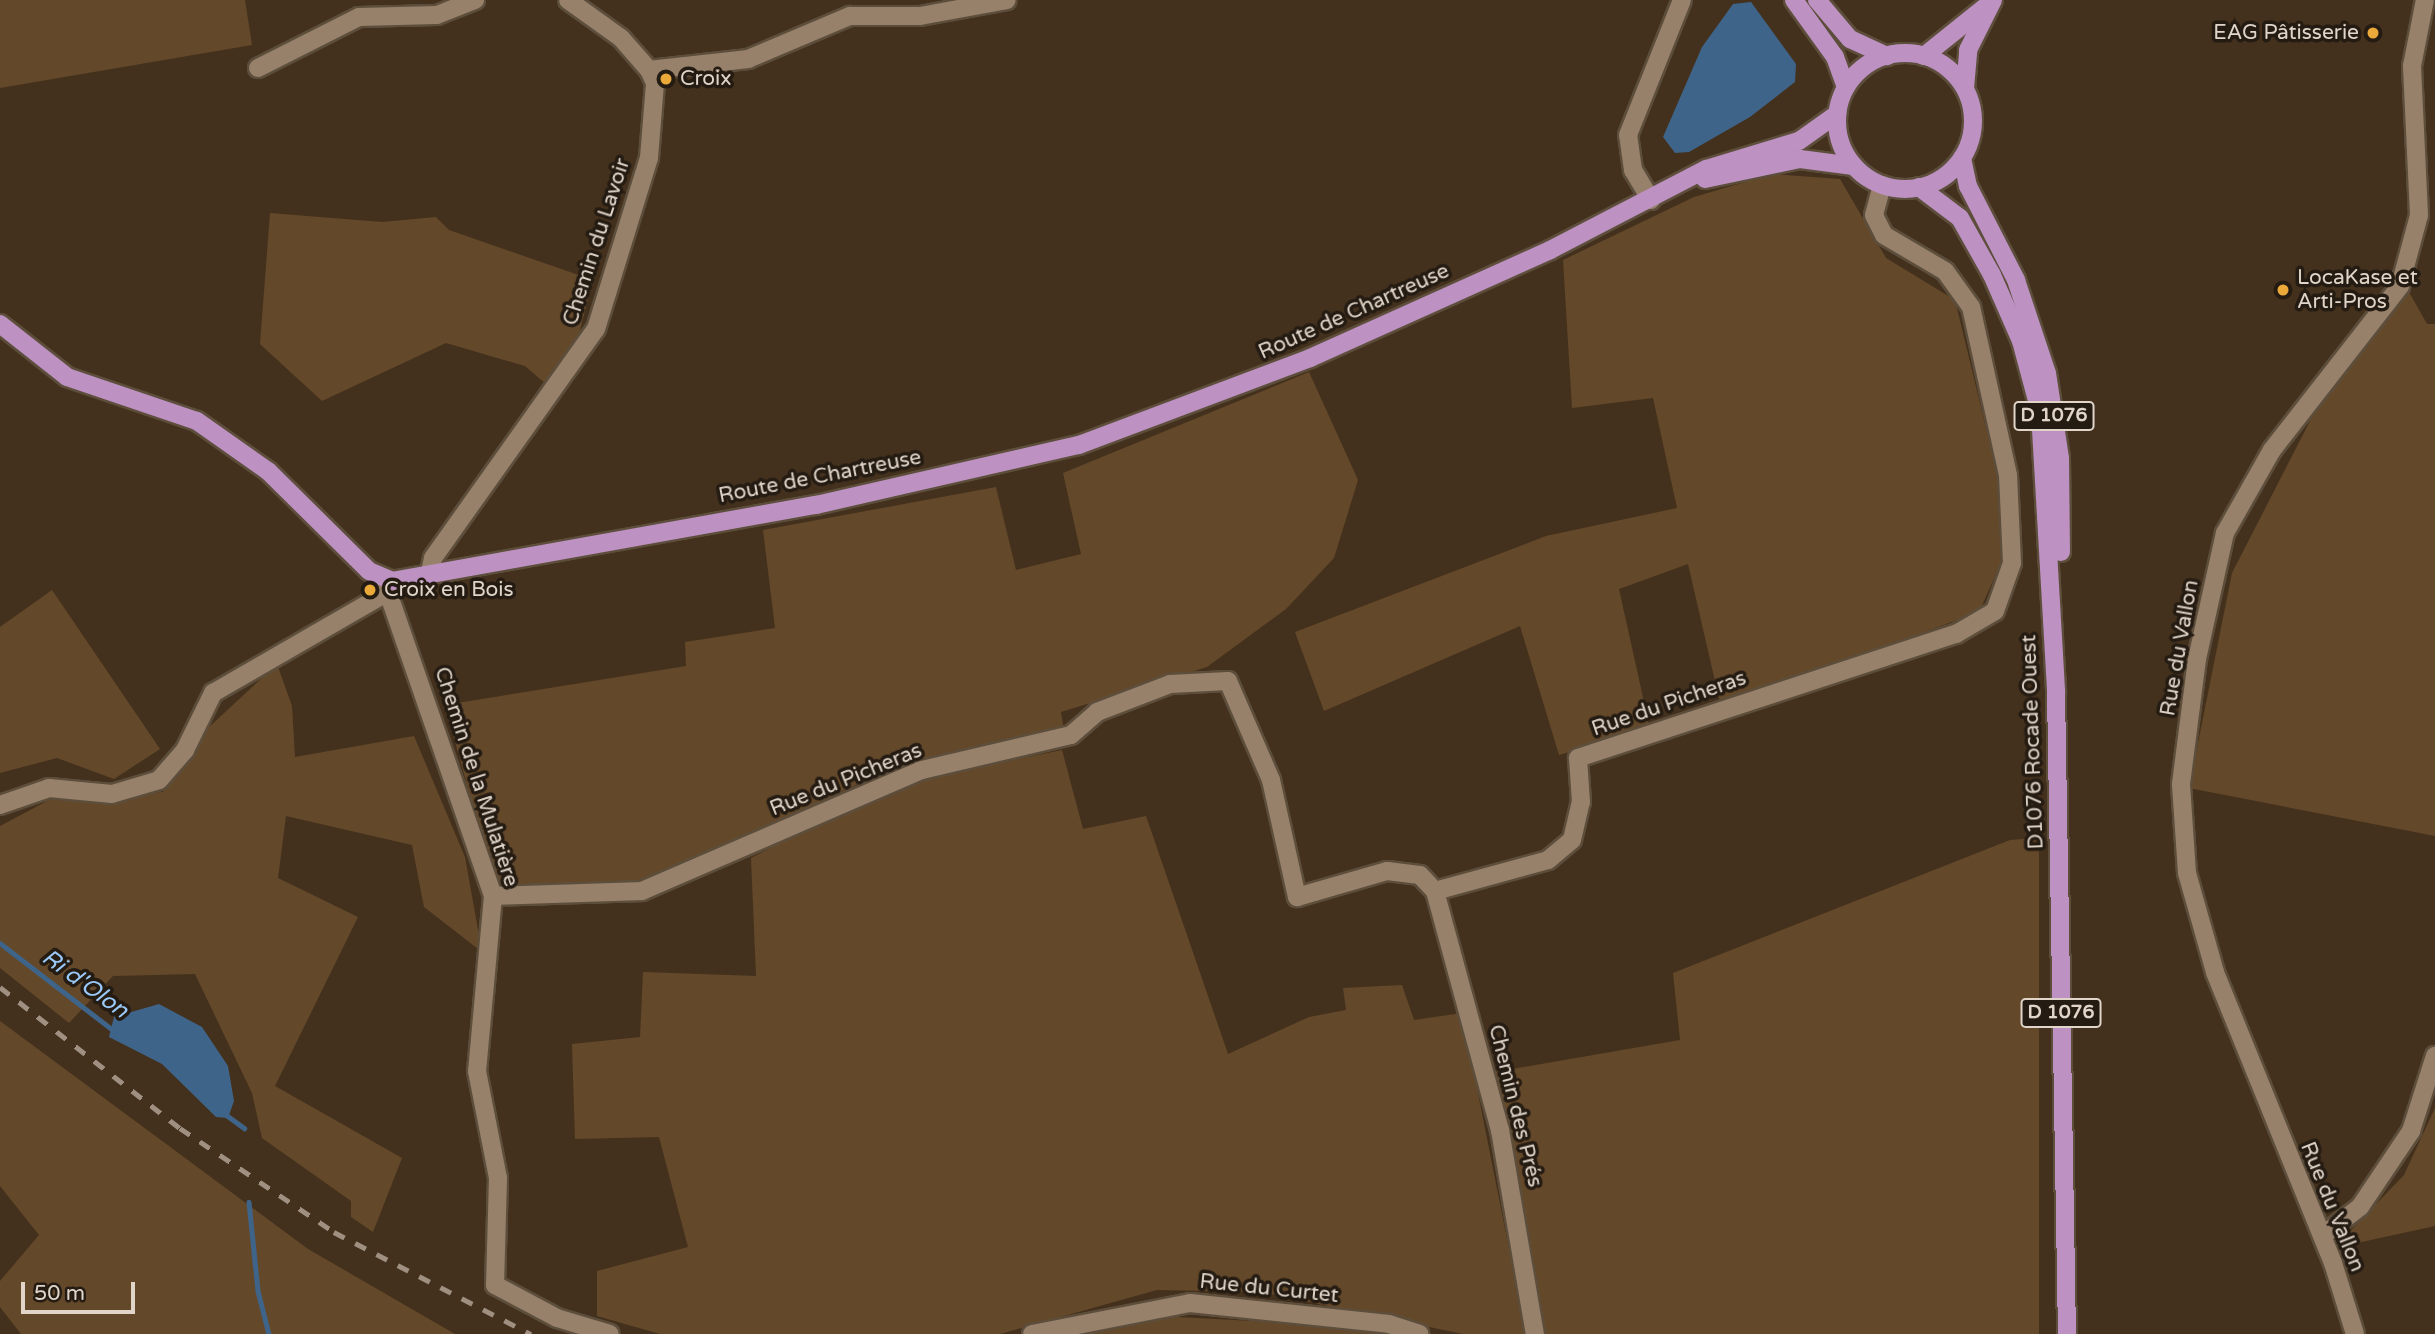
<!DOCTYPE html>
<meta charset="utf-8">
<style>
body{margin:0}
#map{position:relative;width:2435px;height:1334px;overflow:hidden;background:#44311d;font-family:"Varela Round",sans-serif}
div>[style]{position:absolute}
.green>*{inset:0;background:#64482a}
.water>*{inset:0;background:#3f6489}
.stream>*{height:4.5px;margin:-2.25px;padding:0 2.25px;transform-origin:2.25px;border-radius:2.25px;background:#3f6489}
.roads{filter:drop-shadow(2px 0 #5d4e3c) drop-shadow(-2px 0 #5d4e3c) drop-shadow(0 2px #5d4e3c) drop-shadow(0 -2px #5d4e3c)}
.minor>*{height:18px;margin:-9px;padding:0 9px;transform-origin:9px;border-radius:9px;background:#97816b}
.major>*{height:18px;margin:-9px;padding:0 9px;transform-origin:9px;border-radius:9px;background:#bd91c2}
.major>.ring{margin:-9px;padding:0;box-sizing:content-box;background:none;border:18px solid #bd91c2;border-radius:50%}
.rail>*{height:4.5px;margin-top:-2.25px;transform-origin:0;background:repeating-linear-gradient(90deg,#9f9081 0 12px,transparent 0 24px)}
.dots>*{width:19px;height:19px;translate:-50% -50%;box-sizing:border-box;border:4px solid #241b12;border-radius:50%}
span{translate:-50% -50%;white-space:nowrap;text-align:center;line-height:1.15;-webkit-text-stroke:7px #241b12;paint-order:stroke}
.shield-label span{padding:2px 5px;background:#241b12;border:2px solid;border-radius:5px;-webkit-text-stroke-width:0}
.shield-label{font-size:19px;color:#e1d5c9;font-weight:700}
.poi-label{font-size:21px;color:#e1d5c9}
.right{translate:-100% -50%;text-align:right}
.left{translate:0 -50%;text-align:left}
.street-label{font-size:21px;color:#e1d5c9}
.water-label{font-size:23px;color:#9bc9f8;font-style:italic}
.scale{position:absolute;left:21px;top:1282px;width:114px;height:32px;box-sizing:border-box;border:4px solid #e1d5c9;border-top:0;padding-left:9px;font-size:21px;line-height:24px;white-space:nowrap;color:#e1d5c9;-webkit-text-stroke:5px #241b12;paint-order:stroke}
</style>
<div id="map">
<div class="green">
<i style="clip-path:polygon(0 0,245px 0,252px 45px,0 88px)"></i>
<i style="clip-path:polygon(1772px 174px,1840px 179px,1886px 258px,1955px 300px,1997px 473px,2001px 563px,1979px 612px,1721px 707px,1688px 564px,1619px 589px,1650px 729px,1559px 755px,1520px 626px,1324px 711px,1295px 632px,1546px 536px,1677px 508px,1653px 398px,1572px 408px,1563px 260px,1694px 197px)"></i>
<i style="clip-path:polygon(270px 213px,382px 222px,436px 217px,449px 230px,593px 280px,578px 338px,546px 384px,525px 366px,446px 343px,322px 401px,260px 344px)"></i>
<i style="clip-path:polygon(2409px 292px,2427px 324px,2435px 324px,2435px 836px,2189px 788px,2232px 573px,2312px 417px)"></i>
<i style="clip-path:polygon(1309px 372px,1358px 480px,1334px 558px,1286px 609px,1207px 667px,1061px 712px,1064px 731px,902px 764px,647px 881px,495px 887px,445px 705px,686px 666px,685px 642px,775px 628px,763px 530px,996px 487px,1016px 570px,1081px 554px,1063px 473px)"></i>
<i style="clip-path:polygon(52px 590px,160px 749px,114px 779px,57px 758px,0 773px,0 627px)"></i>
<i style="clip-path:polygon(277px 664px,292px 706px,295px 757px,414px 736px,465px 857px,482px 952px,424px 907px,412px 845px,286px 816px,278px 878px,358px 917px,275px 1086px,402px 1158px,373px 1232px,351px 1217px,351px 1201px,262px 1138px,252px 1093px,195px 974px,113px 976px,69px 1023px,0 968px,0 826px,49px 800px,163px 792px,209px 727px)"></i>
<i style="clip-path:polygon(1062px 750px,1083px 829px,1146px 816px,1228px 1054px,1309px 1017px,1346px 1010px,1343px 988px,1402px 985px,1414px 1020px,1462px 1013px,1526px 1334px,1463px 1334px,1260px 1292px,1157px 1290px,1000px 1334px,660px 1334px,597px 1316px,597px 1271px,688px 1247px,659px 1137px,575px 1139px,572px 1044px,640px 1037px,643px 972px,756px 976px,751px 858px,891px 784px)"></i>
<i style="clip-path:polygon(2039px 838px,2039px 1334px,1544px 1334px,1489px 1073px,1680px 1040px,1673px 973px,2010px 840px)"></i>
<i style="clip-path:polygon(0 1021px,308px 1249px,455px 1334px,21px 1334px,0 1307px,0 1281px,39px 1235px,0 1186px)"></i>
<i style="clip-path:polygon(2435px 1108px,2435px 1226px,2334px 1248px,2404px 1175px)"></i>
<i style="clip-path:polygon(1177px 1317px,1370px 1327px,1390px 1334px,1071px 1334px)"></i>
</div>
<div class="water">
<i style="clip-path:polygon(1751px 2px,1796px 64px,1795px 82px,1750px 117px,1689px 152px,1675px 153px,1663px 137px,1702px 47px,1733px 4px)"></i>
<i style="clip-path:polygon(159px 1004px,202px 1027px,228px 1066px,234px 1101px,228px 1118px,216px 1117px,162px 1064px,109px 1037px,114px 1017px)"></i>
</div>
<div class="stream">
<i style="left:0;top:943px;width:143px;rotate:37.6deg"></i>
<i style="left:225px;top:1114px;width:24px;rotate:36deg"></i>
<i style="left:249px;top:1202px;width:89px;rotate:84.2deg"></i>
<i style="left:258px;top:1291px;width:44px;rotate:75.7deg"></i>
</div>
<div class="roads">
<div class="minor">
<i style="left:258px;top:68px;width:113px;rotate:-26.8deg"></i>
<i style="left:359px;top:17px;width:78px;rotate:-1.5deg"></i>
<i style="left:437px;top:15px;width:41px;rotate:-21.5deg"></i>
<i style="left:649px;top:70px;width:100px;rotate:-6.3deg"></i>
<i style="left:748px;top:59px;width:111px;rotate:-22.9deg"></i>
<i style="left:850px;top:16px;width:70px"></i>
<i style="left:920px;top:16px;width:88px;rotate:-10.4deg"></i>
<i style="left:1651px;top:200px;width:35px;rotate:-121deg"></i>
<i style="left:1633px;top:170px;width:35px;rotate:-98deg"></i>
<i style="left:1628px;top:135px;width:145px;rotate:-68.2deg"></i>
<i style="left:430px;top:572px;width:14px;rotate:-78deg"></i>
<i style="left:433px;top:558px;width:281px;rotate:-54.6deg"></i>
<i style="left:596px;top:329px;width:179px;rotate:-72.8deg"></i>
<i style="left:649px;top:158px;width:75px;rotate:-85.4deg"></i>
<i style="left:655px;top:83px;width:14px;rotate:-115deg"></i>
<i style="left:649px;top:70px;width:43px;rotate:-131.2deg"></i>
<i style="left:621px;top:38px;width:65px;rotate:-144.4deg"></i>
<i style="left:384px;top:581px;width:333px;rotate:70.9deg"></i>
<i style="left:493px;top:896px;width:176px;rotate:95.2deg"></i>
<i style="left:477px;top:1071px;width:109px;rotate:78.9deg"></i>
<i style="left:498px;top:1178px;width:107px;rotate:91.6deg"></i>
<i style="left:495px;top:1285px;width:70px;rotate:28deg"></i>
<i style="left:557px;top:1318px;width:55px;rotate:16.8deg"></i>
<i style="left:0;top:805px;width:52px;rotate:-19.1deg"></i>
<i style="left:49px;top:788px;width:63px;rotate:5.4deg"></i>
<i style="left:112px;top:794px;width:49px;rotate:-16.6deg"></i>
<i style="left:159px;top:780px;width:40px;rotate:-49deg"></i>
<i style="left:185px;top:750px;width:64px;rotate:-63.8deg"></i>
<i style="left:213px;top:693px;width:200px;rotate:-30deg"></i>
<i style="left:1435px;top:891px;width:117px;rotate:-15.3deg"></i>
<i style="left:1548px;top:860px;width:31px;rotate:-40deg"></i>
<i style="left:1572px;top:840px;width:39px;rotate:-77deg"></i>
<i style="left:1581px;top:802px;width:44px;rotate:-93.9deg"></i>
<i style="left:1578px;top:758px;width:398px;rotate:-18.2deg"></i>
<i style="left:1956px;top:634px;width:45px;rotate:-30.5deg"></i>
<i style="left:1995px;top:611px;width:51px;rotate:-70.5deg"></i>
<i style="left:2012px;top:563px;width:88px;rotate:-92.6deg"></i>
<i style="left:2008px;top:475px;width:172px;rotate:-102.4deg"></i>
<i style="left:1971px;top:307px;width:44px;rotate:-125.8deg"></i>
<i style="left:1945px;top:271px;width:71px;rotate:-149.5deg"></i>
<i style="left:1884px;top:235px;width:22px;rotate:-117deg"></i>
<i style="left:1874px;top:215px;width:31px;rotate:-75deg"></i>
<i style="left:493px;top:896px;width:149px;rotate:-1.9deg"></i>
<i style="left:642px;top:891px;width:305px;rotate:-23.4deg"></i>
<i style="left:922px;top:770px;width:153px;rotate:-13.2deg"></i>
<i style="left:1071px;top:735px;width:35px;rotate:-41deg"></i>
<i style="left:1097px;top:712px;width:78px;rotate:-21deg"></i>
<i style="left:1170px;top:684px;width:58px;rotate:-3deg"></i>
<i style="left:1228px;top:681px;width:108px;rotate:66.5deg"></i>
<i style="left:1271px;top:780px;width:120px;rotate:77.5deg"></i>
<i style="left:1297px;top:897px;width:94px;rotate:-16.1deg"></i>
<i style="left:1387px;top:871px;width:33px;rotate:7deg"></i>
<i style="left:1420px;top:875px;width:22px;rotate:47deg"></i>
<i style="left:1435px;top:891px;width:248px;rotate:74.8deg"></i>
<i style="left:1500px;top:1130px;width:207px;rotate:80.3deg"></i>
<i style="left:2322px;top:1236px;width:48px;rotate:-37.3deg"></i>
<i style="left:2360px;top:1207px;width:92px;rotate:-56.1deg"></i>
<i style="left:2411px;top:1131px;width:79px;rotate:-72.3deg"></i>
<i style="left:1032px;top:1334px;width:161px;rotate:-11.1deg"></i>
<i style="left:1190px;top:1303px;width:200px;rotate:6deg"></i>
<i style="left:1389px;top:1324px;width:32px;rotate:18deg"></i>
<i style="left:2355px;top:1334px;width:74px;rotate:-107.2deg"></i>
<i style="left:2333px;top:1263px;width:314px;rotate:-112.1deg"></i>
<i style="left:2215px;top:972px;width:103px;rotate:-105.8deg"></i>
<i style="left:2187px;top:873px;width:89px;rotate:-93.9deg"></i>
<i style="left:2181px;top:784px;width:126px;rotate:-82.7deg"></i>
<i style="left:2197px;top:659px;width:129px;rotate:-77.5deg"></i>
<i style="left:2225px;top:533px;width:95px;rotate:-60.5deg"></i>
<i style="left:2272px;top:450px;width:208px;rotate:-52deg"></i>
<i style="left:2400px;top:286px;width:73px;rotate:-75deg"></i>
<i style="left:2419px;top:215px;width:149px;rotate:-92.7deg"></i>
<i style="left:2412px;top:66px;width:67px;rotate:-78.9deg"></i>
</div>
<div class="major">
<i style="left:1794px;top:0;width:70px;rotate:54.3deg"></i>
<i style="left:1835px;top:57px;width:32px;rotate:70deg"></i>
<i style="left:1817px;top:0;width:51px;rotate:49.8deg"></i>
<i style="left:1850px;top:39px;width:41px;rotate:24.7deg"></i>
<i class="ring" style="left:1837px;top:53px;width:118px;height:118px"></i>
<i style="left:1924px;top:56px;width:77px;rotate:-38.7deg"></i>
<i style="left:1965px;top:88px;width:38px;rotate:-85deg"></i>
<i style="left:1968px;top:50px;width:56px;rotate:-63.4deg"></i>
<i style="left:1962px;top:158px;width:29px;rotate:78deg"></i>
<i style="left:1968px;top:186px;width:106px;rotate:62.9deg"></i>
<i style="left:2016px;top:280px;width:98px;rotate:71.6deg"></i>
<i style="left:2047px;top:373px;width:86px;rotate:81.3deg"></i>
<i style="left:2060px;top:458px;width:94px;rotate:89.4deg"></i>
<i style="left:1705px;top:179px;width:97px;rotate:-11.9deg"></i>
<i style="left:1800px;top:159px;width:54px;rotate:7.4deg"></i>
<i style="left:1919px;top:187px;width:51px;rotate:37.1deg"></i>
<i style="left:1960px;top:218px;width:65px;rotate:60.7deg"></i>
<i style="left:1992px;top:275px;width:72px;rotate:66.3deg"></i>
<i style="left:2021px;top:341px;width:73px;rotate:75deg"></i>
<i style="left:2040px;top:412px;width:280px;rotate:86.7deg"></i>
<i style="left:2056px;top:692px;width:642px;rotate:89.02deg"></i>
<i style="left:0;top:324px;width:85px;rotate:38.3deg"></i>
<i style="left:67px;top:377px;width:137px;rotate:18.7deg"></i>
<i style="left:197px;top:421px;width:87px;rotate:35.2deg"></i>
<i style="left:268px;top:471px;width:142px;rotate:44.7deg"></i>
<i style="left:369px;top:571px;width:25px;rotate:23deg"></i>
<i style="left:392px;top:581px;width:431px;rotate:-10.2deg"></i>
<i style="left:816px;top:505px;width:270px;rotate:-12.9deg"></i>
<i style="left:1079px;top:445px;width:247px;rotate:-20.6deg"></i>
<i style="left:1310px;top:358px;width:263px;rotate:-24.2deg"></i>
<i style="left:1550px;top:250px;width:176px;rotate:-27.4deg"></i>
<i style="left:1706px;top:169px;width:97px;rotate:-16.8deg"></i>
<i style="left:1799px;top:141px;width:47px;rotate:-35.4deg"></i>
</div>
</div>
<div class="rail">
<i style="left:0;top:987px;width:229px;rotate:38.1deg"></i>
<i style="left:180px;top:1128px;width:186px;rotate:34deg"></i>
<i style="left:334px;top:1232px;width:222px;rotate:27.4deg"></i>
</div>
<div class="dots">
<i style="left:2373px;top:33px;background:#eba93a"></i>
<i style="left:666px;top:79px;background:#eba93a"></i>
<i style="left:2283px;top:290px;background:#eba93a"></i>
<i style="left:370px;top:590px;background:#eba93a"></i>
</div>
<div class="shield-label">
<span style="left:2054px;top:416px">D 1076</span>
<span style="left:2061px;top:1013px">D 1076</span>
</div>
<div class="poi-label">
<span class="right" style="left:2359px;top:33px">EAG Pâtisserie</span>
<span class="left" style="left:680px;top:79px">Croix</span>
<span class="left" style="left:2297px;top:290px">LocaKase et<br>Arti-Pros</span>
<span class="left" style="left:384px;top:590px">Croix en Bois</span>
</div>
<div class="street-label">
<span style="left:597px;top:242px;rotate:-72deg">Chemin du Lavoir</span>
<span style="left:1354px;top:312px;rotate:-24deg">Route de Chartreuse</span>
<span style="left:820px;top:477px;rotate:-11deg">Route de Chartreuse</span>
<span style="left:2180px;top:648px;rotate:-80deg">Rue du Vallon</span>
<span style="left:1669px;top:704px;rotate:-19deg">Rue du Picheras</span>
<span style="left:2033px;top:742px;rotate:-92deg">D1076 Rocade Ouest</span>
<span style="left:476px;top:777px;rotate:72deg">Chemin de la Mulatière</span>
<span style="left:846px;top:780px;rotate:-22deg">Rue du Picheras</span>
<span style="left:1515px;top:1106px;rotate:76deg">Chemin des Prés</span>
<span style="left:2332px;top:1207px;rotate:68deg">Rue du Vallon</span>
<span style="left:1269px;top:1289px;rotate:6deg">Rue du Curtet</span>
</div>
<div class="water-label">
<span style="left:85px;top:984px;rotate:36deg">Ri d'Olon</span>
</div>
<div class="scale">50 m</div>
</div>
